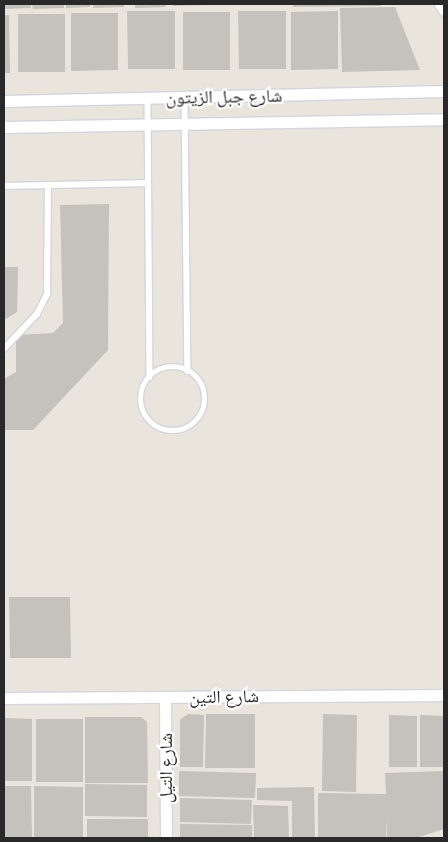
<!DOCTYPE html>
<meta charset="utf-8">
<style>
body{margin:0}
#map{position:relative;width:448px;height:842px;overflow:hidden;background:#eae5dc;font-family:Cabin,"Noto Naskh Arabic",sans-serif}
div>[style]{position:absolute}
.building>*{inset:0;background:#c5c1bc}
.roads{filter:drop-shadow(1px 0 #d2d4e0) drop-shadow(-1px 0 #d2d4e0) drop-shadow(0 1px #d2d4e0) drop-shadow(0 -1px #d2d4e0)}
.service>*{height:5.5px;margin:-2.75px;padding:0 2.75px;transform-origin:2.75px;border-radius:2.75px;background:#fff}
.service>.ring{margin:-2.75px;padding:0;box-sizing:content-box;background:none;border:5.5px solid #fff;border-radius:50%}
.minor>*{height:11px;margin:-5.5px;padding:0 5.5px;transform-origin:5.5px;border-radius:5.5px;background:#fff}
span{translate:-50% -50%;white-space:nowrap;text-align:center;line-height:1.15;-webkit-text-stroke:4.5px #fff;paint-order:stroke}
.street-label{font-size:18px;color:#292929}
.frame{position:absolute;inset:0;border:5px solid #292929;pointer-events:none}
</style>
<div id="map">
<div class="building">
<i style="clip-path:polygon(4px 4px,31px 4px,31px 8px,4px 9px)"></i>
<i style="clip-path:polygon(32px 4px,64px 4px,64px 8px,33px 9px)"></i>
<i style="clip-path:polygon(66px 4px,90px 4px,90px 7px,66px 8px)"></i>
<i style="clip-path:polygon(93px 4px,124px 4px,124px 7px,93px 8px)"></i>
<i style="clip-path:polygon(135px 4px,166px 4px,166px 7px,135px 8px)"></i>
<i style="clip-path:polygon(173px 4px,208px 4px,208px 5px,173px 6px)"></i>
<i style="clip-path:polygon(293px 4px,380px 4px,381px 6px,293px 7px)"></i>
<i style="clip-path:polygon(395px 7px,420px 70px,342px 72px,340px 8px)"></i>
<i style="clip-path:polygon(127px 11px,175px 11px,175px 69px,128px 69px)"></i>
<i style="clip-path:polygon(238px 11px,286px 11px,286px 69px,239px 69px)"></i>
<i style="clip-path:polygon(338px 11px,338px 69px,291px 70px,291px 12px)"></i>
<i style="clip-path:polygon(183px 12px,230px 12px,230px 70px,183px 70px)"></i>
<i style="clip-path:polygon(71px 13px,118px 13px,118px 70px,71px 71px)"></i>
<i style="clip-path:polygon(18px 14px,65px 14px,65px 72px,18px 72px)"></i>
<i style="clip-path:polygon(4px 15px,9px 15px,10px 73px,4px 73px)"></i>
<i style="clip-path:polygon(109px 204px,108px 350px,33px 430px,4px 430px,4px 379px,16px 372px,16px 335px,53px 333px,63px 323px,60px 205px)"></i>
<i style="clip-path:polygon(4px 267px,18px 267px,17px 312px,4px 320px)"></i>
<i style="clip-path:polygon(9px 597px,70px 597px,71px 658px,10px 658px)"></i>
<i style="clip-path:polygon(189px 714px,204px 715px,203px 767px,180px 767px,180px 719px)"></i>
<i style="clip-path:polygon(206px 714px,255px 714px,255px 768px,205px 768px)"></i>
<i style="clip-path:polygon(323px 714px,357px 715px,356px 792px,322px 791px)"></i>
<i style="clip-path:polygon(389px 715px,417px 716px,417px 767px,389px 767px)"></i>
<i style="clip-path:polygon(420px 715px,444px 716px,444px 767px,420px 767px)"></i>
<i style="clip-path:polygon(85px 717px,141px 717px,147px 722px,148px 783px,85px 783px)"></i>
<i style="clip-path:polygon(4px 718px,32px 719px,32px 781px,4px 781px)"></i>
<i style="clip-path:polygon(36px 719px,83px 719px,83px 782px,36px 782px)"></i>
<i style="clip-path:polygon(179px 771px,256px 773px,255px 798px,179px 796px)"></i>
<i style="clip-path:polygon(444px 771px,444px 829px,416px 838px,387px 838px,386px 816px,386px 838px,318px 838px,318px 793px,386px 794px,385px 773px)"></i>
<i style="clip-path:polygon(85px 784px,147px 785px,147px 817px,85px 816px)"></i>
<i style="clip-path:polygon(4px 786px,31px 786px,32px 838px,4px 838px)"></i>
<i style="clip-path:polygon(34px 786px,83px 787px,83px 838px,34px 838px)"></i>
<i style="clip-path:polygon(314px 787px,315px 838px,292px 838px,292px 801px,257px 800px,257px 788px)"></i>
<i style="clip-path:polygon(180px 798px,252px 800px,251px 824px,180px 822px)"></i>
<i style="clip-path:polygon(253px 805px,288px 806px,289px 838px,254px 838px)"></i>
<i style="clip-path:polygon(87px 819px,148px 819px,148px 838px,87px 838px)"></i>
<i style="clip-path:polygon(180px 824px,252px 825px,252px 838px,180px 838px)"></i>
</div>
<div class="roads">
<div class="service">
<i style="left:148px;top:98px;width:279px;rotate:89.6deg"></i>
<i style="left:185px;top:98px;width:273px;rotate:89.4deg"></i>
<i style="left:4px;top:186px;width:144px;rotate:-1.2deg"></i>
<i style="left:4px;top:349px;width:48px;rotate:-46.7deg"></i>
<i style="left:37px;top:314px;width:22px;rotate:-63deg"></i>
<i style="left:47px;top:294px;width:108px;rotate:-89.5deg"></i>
<i class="ring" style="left:141px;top:367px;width:58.5px;height:58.5px"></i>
</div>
<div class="minor">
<i style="left:440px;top:4px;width:7px;rotate:56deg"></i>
<i style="left:4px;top:101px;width:440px;rotate:-1.3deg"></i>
<i style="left:4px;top:127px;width:440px;rotate:-1deg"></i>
<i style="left:4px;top:698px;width:440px;rotate:-0.4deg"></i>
<i style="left:165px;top:698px;width:140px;rotate:89.6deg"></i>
</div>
</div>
<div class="street-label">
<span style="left:224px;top:97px;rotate:-1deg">شارع جبل الزيتون</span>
<span style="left:224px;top:697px;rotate:-1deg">شارع التين</span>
<span style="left:166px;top:768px;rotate:-90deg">شارع التيل</span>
</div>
<div class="frame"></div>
</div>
